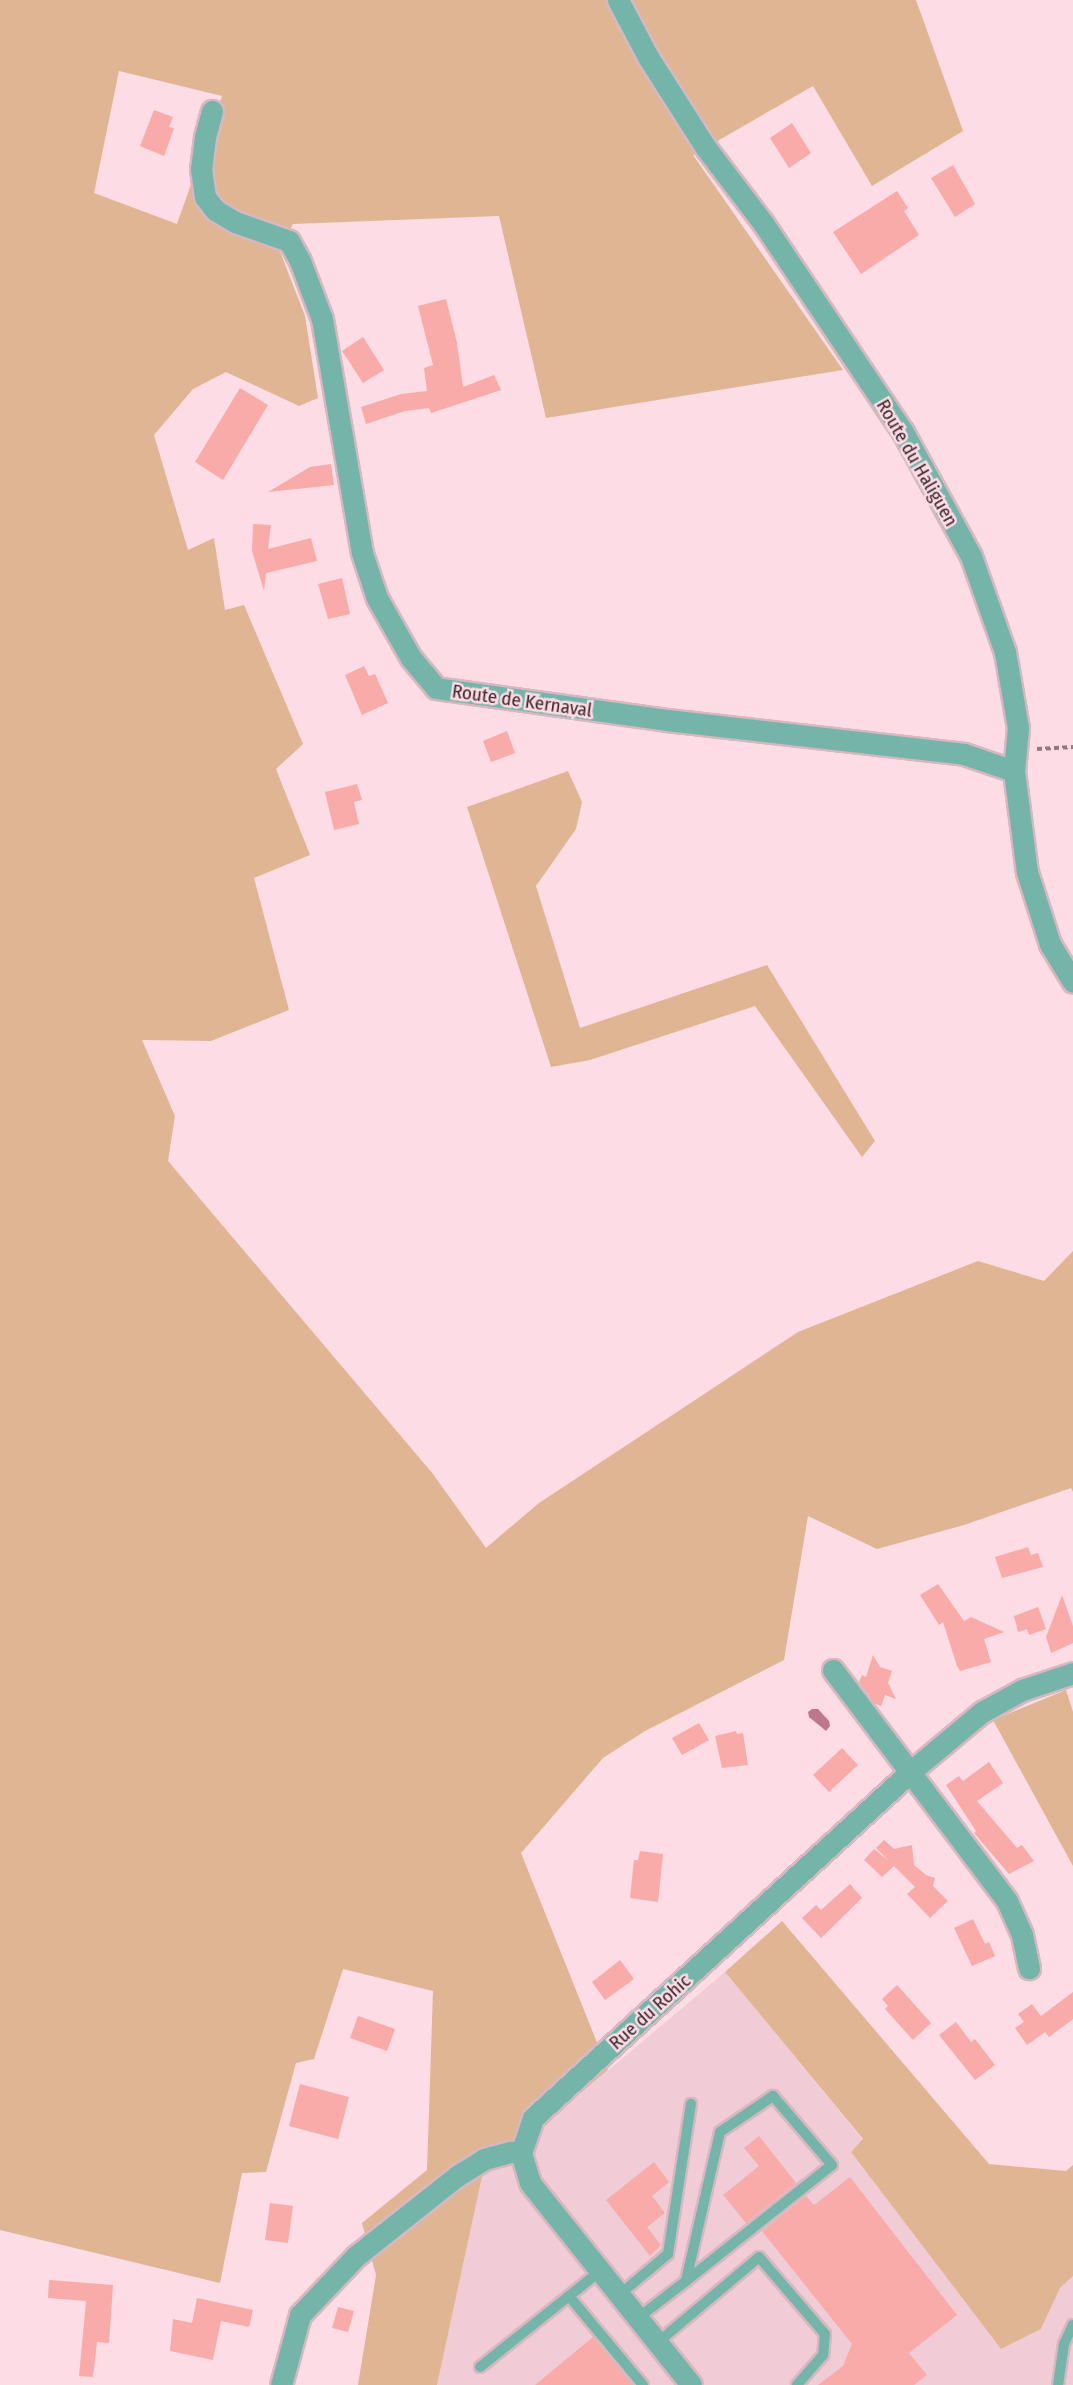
<!DOCTYPE html>
<style>
body{margin:0}
#map{position:relative;width:1073px;height:2385px;overflow:hidden;background:#fddce5;font-family:"Fira Sans Condensed",sans-serif}
div>[style]{position:absolute}
.built>*{inset:0;background:#f1ccd6}
.green>*{inset:0;background:#e0b593}
.water>*{inset:0;background:#be788d}
.building>*{inset:0;background:#f8aba9}
.path>*{height:3.5px;margin-top:-1.75px;transform-origin:0;background:repeating-linear-gradient(90deg,#927980 0 5px,transparent 0 8.5px)}
.roads{filter:drop-shadow(2px 0 #d6b8c0) drop-shadow(-2px 0 #d6b8c0) drop-shadow(0 2px #d6b8c0) drop-shadow(0 -2px #d6b8c0)}
.lane>*{height:10px;margin:-5px;padding:0 5px;transform-origin:5px;border-radius:5px;background:#75b4a8}
.street>*{height:21px;margin:-10.5px;padding:0 10.5px;transform-origin:10.5px;border-radius:10.5px;background:#75b4a8}
span{translate:-50% -50%;white-space:nowrap;text-align:center;line-height:1.15;-webkit-text-stroke:5px #fddce5;paint-order:stroke}
.street-label{font-size:19px;color:#3a262c}
</style>
<div id="map">
<div class="built">
<i style="clip-path:polygon(725px 1972px,863px 2140px,851px 2152px,1001px 2349px,1041px 2329px,1060px 2288px,1073px 2276px,1073px 2385px,437px 2385px,482px 2177px)"></i>
</div>
<div class="green">
<i style="clip-path:polygon(evenodd,0 0,916px 0,963px 131px,872px 186px,813px 86px,693px 155px,843px 370px,546px 418px,499px 216px,293px 224px,279px 249px,305px 316px,318px 398px,299px 406px,226px 372px,193px 389px,154px 435px,188px 550px,214px 538px,225px 610px,244px 605px,303px 744px,276px 769px,310px 855px,254px 878px,289px 1010px,211px 1041px,142px 1040px,175px 1116px,168px 1161px,433px 1474px,486px 1548px,539px 1503px,798px 1332px,978px 1261px,1044px 1281px,1073px 1251px,1073px 1492px,1071px 1488px,964px 1525px,877px 1549px,808px 1516px,784px 1660px,645px 1731px,603px 1758px,521px 1853px,608px 2070px,482px 2177px,437px 2385px,358px 2385px,376px 2275px,362px 2223px,427px 2170px,433px 1991px,343px 1969px,314px 2059px,296px 2063px,266px 2172px,242px 2173px,220px 2283px,0 2230px,0 0,119px 71px,222px 96px,177px 224px,94px 193px,119px 71px)"></i>
<i style="clip-path:polygon(568px 771px,582px 802px,576px 829px,536px 886px,580px 1028px,767px 965px,875px 1141px,862px 1157px,755px 1006px,590px 1060px,551px 1067px,467px 807px)"></i>
<i style="clip-path:polygon(1066px 1690px,1073px 1712px,1073px 1866px,993px 1720px)"></i>
<i style="clip-path:polygon(782px 1921px,989px 2164px,1066px 2171px,1073px 2165px,1073px 2276px,1060px 2288px,1041px 2329px,1001px 2349px,851px 2152px,863px 2139px,725px 1972px)"></i>
</div>
<div class="water">
<i style="clip-path:polygon(812px 1709px,818px 1709px,829px 1721px,830px 1726px,826px 1731px,809px 1717px,808px 1712px)"></i>
</div>
<div class="building">
<i style="clip-path:polygon(154px 110px,173px 117px,169px 127px,174px 128px,164px 156px,140px 146px)"></i>
<i style="clip-path:polygon(792px 123px,811px 153px,789px 168px,770px 138px)"></i>
<i style="clip-path:polygon(953px 165px,975px 204px,955px 217px,931px 178px)"></i>
<i style="clip-path:polygon(897px 191px,908px 208px,904px 211px,919px 235px,861px 274px,833px 232px)"></i>
<i style="clip-path:polygon(446px 299px,457px 343px,463px 387px,494px 375px,501px 390px,431px 413px,429px 408px,405px 411px,366px 424px,361px 407px,401px 394px,427px 391px,424px 368px,433px 365px,418px 306px)"></i>
<i style="clip-path:polygon(363px 337px,384px 370px,363px 383px,342px 351px)"></i>
<i style="clip-path:polygon(240px 388px,268px 405px,223px 480px,195px 462px)"></i>
<i style="clip-path:polygon(331px 464px,334px 485px,268px 492px,310px 467px)"></i>
<i style="clip-path:polygon(253px 524px,271px 525px,268px 549px,311px 538px,317px 561px,266px 573px,264px 591px,252px 551px)"></i>
<i style="clip-path:polygon(342px 578px,350px 614px,328px 619px,318px 584px)"></i>
<i style="clip-path:polygon(364px 666px,369px 676px,375px 674px,388px 703px,362px 715px,345px 675px)"></i>
<i style="clip-path:polygon(507px 731px,515px 753px,491px 762px,483px 741px)"></i>
<i style="clip-path:polygon(357px 784px,362px 800px,354px 802px,359px 824px,334px 830px,325px 792px)"></i>
<i style="clip-path:polygon(1028px 1547px,1031px 1555px,1038px 1553px,1043px 1567px,1002px 1578px,995px 1557px)"></i>
<i style="clip-path:polygon(938px 1584px,964px 1621px,971px 1617px,1004px 1632px,984px 1639px,991px 1662px,960px 1671px,957px 1666px,943px 1622px,939px 1625px,920px 1595px)"></i>
<i style="clip-path:polygon(1062px 1595px,1073px 1626px,1073px 1643px,1051px 1653px,1046px 1637px)"></i>
<i style="clip-path:polygon(1038px 1607px,1046px 1629px,1029px 1635px,1027px 1629px,1018px 1632px,1014px 1616px)"></i>
<i style="clip-path:polygon(873px 1655px,880px 1667px,892px 1671px,888px 1683px,896px 1699px,885px 1695px,881px 1706px,875px 1704px,859px 1682px,862px 1675px,866px 1677px)"></i>
<i style="clip-path:polygon(699px 1723px,709px 1740px,682px 1755px,672px 1738px)"></i>
<i style="clip-path:polygon(736px 1731px,737px 1734px,743px 1733px,748px 1765px,722px 1768px,715px 1736px)"></i>
<i style="clip-path:polygon(842px 1748px,858px 1765px,829px 1792px,813px 1775px)"></i>
<i style="clip-path:polygon(989px 1762px,1003px 1783px,977px 1801px,1017px 1848px,1022px 1845px,1034px 1861px,1009px 1874px,974px 1833px,976px 1831px,946px 1785px,959px 1776px,963px 1781px)"></i>
<i style="clip-path:polygon(884px 1840px,894px 1849px,912px 1845px,914px 1865px,926px 1875px,935px 1878px,933px 1886px,948px 1901px,930px 1918px,907px 1894px,915px 1887px,894px 1866px,882px 1877px,864px 1860px,874px 1849px,889px 1861px,876px 1848px)"></i>
<i style="clip-path:polygon(640px 1851px,663px 1854px,658px 1902px,630px 1898px,634px 1860px,638px 1860px)"></i>
<i style="clip-path:polygon(850px 1884px,862px 1898px,821px 1938px,802px 1918px,816px 1905px,821px 1910px)"></i>
<i style="clip-path:polygon(973px 1919px,985px 1944px,989px 1942px,995px 1956px,972px 1966px,954px 1928px)"></i>
<i style="clip-path:polygon(620px 1960px,634px 1979px,605px 2000px,592px 1982px)"></i>
<i style="clip-path:polygon(897px 1985px,931px 2023px,913px 2040px,885px 2009px,888px 2006px,882px 1999px)"></i>
<i style="clip-path:polygon(1073px 1992px,1073px 2019px,1049px 2037px,1045px 2032px,1027px 2045px,1015px 2028px,1024px 2022px,1018px 2014px,1032px 2004px,1041px 2016px)"></i>
<i style="clip-path:polygon(358px 2016px,395px 2029px,387px 2051px,350px 2038px)"></i>
<i style="clip-path:polygon(956px 2022px,971px 2042px,975px 2039px,995px 2065px,975px 2080px,939px 2035px)"></i>
<i style="clip-path:polygon(300px 2084px,349px 2097px,338px 2139px,289px 2126px)"></i>
<i style="clip-path:polygon(759px 2136px,796px 2183px,746px 2223px,723px 2195px,759px 2166px,744px 2148px)"></i>
<i style="clip-path:polygon(654px 2162px,669px 2182px,652px 2196px,665px 2213px,647px 2227px,661px 2245px,650px 2256px,606px 2200px)"></i>
<i style="clip-path:polygon(850px 2177px,957px 2315px,909px 2353px,927px 2375px,914px 2385px,818px 2385px,843px 2366px,852px 2344px,762px 2231px,806px 2196px,814px 2205px)"></i>
<i style="clip-path:polygon(270px 2203px,293px 2206px,288px 2243px,265px 2240px)"></i>
<i style="clip-path:polygon(49px 2280px,113px 2285px,109px 2343px,97px 2342px,93px 2377px,79px 2376px,86px 2301px,48px 2298px)"></i>
<i style="clip-path:polygon(197px 2298px,253px 2310px,249px 2327px,221px 2321px,213px 2360px,170px 2351px,173px 2319px,192px 2323px)"></i>
<i style="clip-path:polygon(338px 2307px,354px 2311px,348px 2332px,332px 2328px)"></i>
<i style="clip-path:polygon(593px 2337px,633px 2385px,535px 2385px)"></i>
</div>
<div class="path">
<i style="left:1037px;top:749px;width:36px;rotate:-3deg"></i>
</div>
<div class="roads">
<div class="lane">
<i style="left:600px;top:2271px;width:40px;rotate:141deg"></i>
<i style="left:569px;top:2296px;width:116px;rotate:50.3deg"></i>
<i style="left:619px;top:2295px;width:64px;rotate:-39.9deg"></i>
<i style="left:668px;top:2254px;width:152px;rotate:-81.3deg"></i>
<i style="left:638px;top:2318px;width:61px;rotate:-37.6deg"></i>
<i style="left:686px;top:2281px;width:186px;rotate:-38.5deg"></i>
<i style="left:832px;top:2165px;width:91px;rotate:-130.5deg"></i>
<i style="left:773px;top:2096px;width:64px;rotate:145.8deg"></i>
<i style="left:720px;top:2132px;width:153px;rotate:102.9deg"></i>
<i style="left:657px;top:2343px;width:133px;rotate:-40.1deg"></i>
<i style="left:759px;top:2257px;width:101px;rotate:49.4deg"></i>
<i style="left:825px;top:2334px;width:21px;rotate:95deg"></i>
<i style="left:823px;top:2355px;width:40px;rotate:131deg"></i>
<i style="left:480px;top:2367px;width:114px;rotate:-38.6deg"></i>
<i style="left:1058px;top:2385px;width:41px;rotate:-81.7deg"></i>
<i style="left:1064px;top:2344px;width:21px;rotate:-65deg"></i>
</div>
<div class="street">
<i style="left:618px;top:0;width:64px;rotate:62.2deg"></i>
<i style="left:648px;top:57px;width:108px;rotate:57.5deg"></i>
<i style="left:706px;top:148px;width:94px;rotate:52.8deg"></i>
<i style="left:763px;top:223px;width:252px;rotate:56.2deg"></i>
<i style="left:903px;top:432px;width:141px;rotate:61.3deg"></i>
<i style="left:971px;top:556px;width:102px;rotate:70.5deg"></i>
<i style="left:1005px;top:652px;width:77px;rotate:80.3deg"></i>
<i style="left:1018px;top:728px;width:43px;rotate:95.3deg"></i>
<i style="left:1014px;top:771px;width:102px;rotate:82.7deg"></i>
<i style="left:1027px;top:872px;width:76px;rotate:72.3deg"></i>
<i style="left:1050px;top:944px;width:44px;rotate:58.8deg"></i>
<i style="left:212px;top:111px;width:27px;rotate:105deg"></i>
<i style="left:205px;top:137px;width:32px;rotate:97deg"></i>
<i style="left:201px;top:169px;width:28px;rotate:82deg"></i>
<i style="left:205px;top:197px;width:16px;rotate:52deg"></i>
<i style="left:215px;top:210px;width:23px;rotate:31deg"></i>
<i style="left:235px;top:222px;width:57px;rotate:19.4deg"></i>
<i style="left:289px;top:241px;width:23px;rotate:61deg"></i>
<i style="left:300px;top:261px;width:62px;rotate:69.2deg"></i>
<i style="left:322px;top:319px;width:237px;rotate:80.3deg"></i>
<i style="left:362px;top:553px;width:47px;rotate:71.6deg"></i>
<i style="left:377px;top:598px;width:69px;rotate:60.5deg"></i>
<i style="left:411px;top:658px;width:39px;rotate:50deg"></i>
<i style="left:436px;top:688px;width:233px;rotate:7.9deg"></i>
<i style="left:667px;top:720px;width:299px;rotate:6.5deg"></i>
<i style="left:964px;top:754px;width:53px;rotate:18.8deg"></i>
<i style="left:833px;top:1670px;width:289px;rotate:53deg"></i>
<i style="left:1007px;top:1901px;width:37px;rotate:66deg"></i>
<i style="left:1022px;top:1935px;width:34px;rotate:78deg"></i>
<i style="left:521px;top:2153px;width:31px;rotate:73deg"></i>
<i style="left:530px;top:2183px;width:258px;rotate:51.4deg"></i>
<i style="left:281px;top:2385px;width:73px;rotate:-74.8deg"></i>
<i style="left:300px;top:2315px;width:81px;rotate:-46.5deg"></i>
<i style="left:356px;top:2256px;width:129px;rotate:-38.4deg"></i>
<i style="left:457px;top:2176px;width:32px;rotate:-32deg"></i>
<i style="left:484px;top:2159px;width:28px;rotate:-15deg"></i>
<i style="left:511px;top:2152px;width:10px;rotate:6deg"></i>
<i style="left:521px;top:2153px;width:37px;rotate:-71deg"></i>
<i style="left:533px;top:2118px;width:510px;rotate:-42.54deg"></i>
<i style="left:909px;top:1773px;width:95px;rotate:-39.9deg"></i>
<i style="left:982px;top:1712px;width:46px;rotate:-28.8deg"></i>
<i style="left:1022px;top:1690px;width:54px;rotate:-18.4deg"></i>
</div>
</div>
<div class="street-label">
<span style="left:917px;top:463px;rotate:60deg">Route du Haliguen</span>
<span style="left:522px;top:701px;rotate:8deg">Route de Kernaval</span>
<span style="left:650px;top:2012px;rotate:-42deg">Rue du Rohic</span>
</div>
</div>
